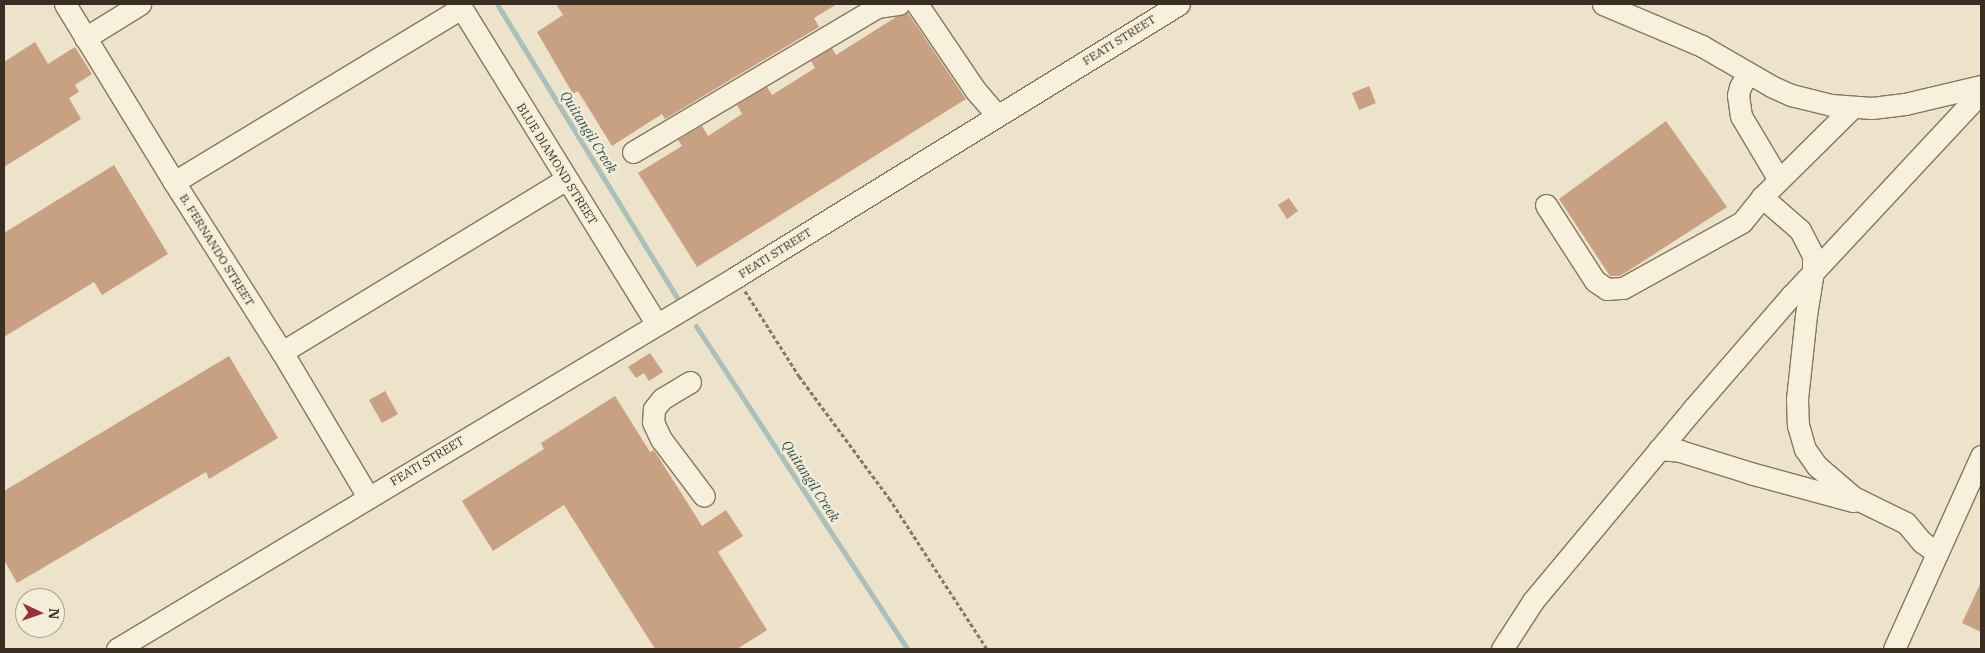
<!DOCTYPE html>
<style>
body{margin:0}
#map{position:relative;width:1985px;height:653px;overflow:hidden;background:#ece3ca;font-family:"IBM Plex Serif",serif}
div>[style]{position:absolute}
.stream>*{height:5px;margin:-2.5px;padding:0 2.5px;transform-origin:2.5px;border-radius:2.5px;background:#aac1bb}
.building>*{inset:0;background:#c8a183}
.path>*{height:3px;margin-top:-1.5px;transform-origin:0;background:repeating-linear-gradient(90deg,#88765f 0 4px,transparent 0 6.5px)}
.roads{filter:drop-shadow(1px 0 #88765f) drop-shadow(-1px 0 #88765f) drop-shadow(0 1px #88765f) drop-shadow(0 -1px #88765f)}
.minor>*{height:21px;margin:-10.5px;padding:0 10.5px;transform-origin:10.5px;border-radius:10.5px;background:#f7f0dd}
span{translate:-50% -50%;white-space:nowrap;text-align:center;line-height:1.15;-webkit-text-stroke:4.5px #f4edda;paint-order:stroke}
.street-label{font-size:12px;color:#3a2e22}
.water-label{font-size:14px;color:#325957;font-style:italic}
.frame{position:absolute;inset:0;border:5px solid #3a2e22;pointer-events:none}
.north{position:absolute;left:15px;top:588px;width:50px;height:50px;box-sizing:border-box;background:#f4edda;border:1px solid #aaa190;border-radius:50%;rotate:93deg;font-size:14px;font-weight:700;line-height:20px;text-align:center;color:#3a2e22}
.north::after{content:'';display:block;margin:auto;width:18px;height:22px;background:#943533;clip-path:polygon(50% 0,100% 100%,50% 72%,0 100%)}
</style>
<div id="map">
<div class="stream">
<i style="left:497px;top:4px;width:345px;rotate:58.5deg"></i>
<i style="left:696px;top:326px;width:386px;rotate:56.8deg"></i>
</div>
<div class="building">
<i style="clip-path:polygon(556px 4px,837px 4px,814px 18px,819px 27px,665px 119px,662px 114px,612px 146px,578px 91px,573px 94px,537px 32px,563px 15px)"></i>
<i style="clip-path:polygon(908px 13px,966px 99px,697px 267px,638px 173px,682px 146px,678px 140px,702px 126px,708px 136px,742px 114px,737px 105px,767px 87px,772px 95px,815px 68px,811px 61px,832px 48px,836px 55px,896px 17px)"></i>
<i style="clip-path:polygon(35px 42px,48px 64px,75px 47px,92px 74px,75px 85px,79px 92px,69px 98px,81px 119px,4px 167px,4px 62px)"></i>
<i style="clip-path:polygon(1369px 86px,1376px 103px,1359px 110px,1352px 93px)"></i>
<i style="clip-path:polygon(1666px 121px,1727px 207px,1628px 271px,1619px 276px,1610px 276px,1559px 199px)"></i>
<i style="clip-path:polygon(114px 165px,168px 254px,102px 295px,94px 282px,4px 337px,4px 233px)"></i>
<i style="clip-path:polygon(1289px 198px,1298px 211px,1287px 219px,1278px 205px)"></i>
<i style="clip-path:polygon(650px 353px,663px 372px,649px 381px,644px 373px,636px 378px,628px 367px)"></i>
<i style="clip-path:polygon(229px 356px,278px 438px,209px 479px,206px 472px,17px 583px,4px 560px,4px 491px)"></i>
<i style="clip-path:polygon(385px 391px,398px 414px,382px 423px,369px 400px)"></i>
<i style="clip-path:polygon(615px 396px,650px 452px,654px 450px,702px 526px,726px 510px,743px 536px,718px 552px,767px 630px,737px 649px,655px 649px,564px 505px,493px 551px,462px 501px,544px 449px,541px 443px)"></i>
<i style="clip-path:polygon(1981px 582px,1981px 632px,1962px 623px)"></i>
</div>
<div class="path">
<i style="left:745px;top:291px;width:101px;rotate:57.6deg"></i>
<i style="left:799px;top:376px;width:152px;rotate:53.6deg"></i>
<i style="left:889px;top:498px;width:180px;rotate:57deg"></i>
</div>
<div class="roads">
<div class="minor">
<i style="left:65px;top:4px;width:209px;rotate:58.5deg"></i>
<i style="left:174px;top:182px;width:201px;rotate:57.6deg"></i>
<i style="left:282px;top:352px;width:169px;rotate:59.3deg"></i>
<i style="left:459px;top:4px;width:375px;rotate:58.3deg"></i>
<i style="left:917px;top:4px;width:105px;rotate:55.9deg"></i>
<i style="left:976px;top:91px;width:32px;rotate:49deg"></i>
<i style="left:1603px;top:4px;width:108px;rotate:23deg"></i>
<i style="left:1702px;top:46px;width:82px;rotate:30deg"></i>
<i style="left:1773px;top:87px;width:20px;rotate:24deg"></i>
<i style="left:1791px;top:95px;width:41px;rotate:14deg"></i>
<i style="left:1831px;top:105px;width:41px;rotate:4.2deg"></i>
<i style="left:1872px;top:108px;width:33px;rotate:-7deg"></i>
<i style="left:1905px;top:104px;width:78px;rotate:-13.3deg"></i>
<i style="left:85px;top:38px;width:65px;rotate:-31.7deg"></i>
<i style="left:1748px;top:74px;width:15px;rotate:122deg"></i>
<i style="left:1740px;top:87px;width:8px;rotate:104deg"></i>
<i style="left:1738px;top:95px;width:21px;rotate:82deg"></i>
<i style="left:1741px;top:116px;width:74px;rotate:59.3deg"></i>
<i style="left:633px;top:152px;width:284px;rotate:-30.7deg"></i>
<i style="left:877px;top:7px;width:22px;rotate:-8deg"></i>
<i style="left:174px;top:182px;width:336px;rotate:-31.2deg"></i>
<i style="left:1762px;top:197px;width:50px;rotate:41deg"></i>
<i style="left:1800px;top:230px;width:29px;rotate:63deg"></i>
<i style="left:1813px;top:256px;width:15px;rotate:90deg"></i>
<i style="left:1813px;top:271px;width:45px;rotate:99deg"></i>
<i style="left:1806px;top:315px;width:84px;rotate:96.1deg"></i>
<i style="left:1797px;top:399px;width:26px;rotate:88deg"></i>
<i style="left:1798px;top:425px;width:25px;rotate:74deg"></i>
<i style="left:1805px;top:449px;width:21px;rotate:55deg"></i>
<i style="left:1817px;top:466px;width:48px;rotate:40.7deg"></i>
<i style="left:1853px;top:497px;width:59px;rotate:26.1deg"></i>
<i style="left:1906px;top:523px;width:25px;rotate:50deg"></i>
<i style="left:1922px;top:542px;width:19px;rotate:36deg"></i>
<i style="left:1546px;top:205px;width:90px;rotate:57.2deg"></i>
<i style="left:1595px;top:281px;width:14px;rotate:34deg"></i>
<i style="left:1607px;top:289px;width:16px;rotate:-4deg"></i>
<i style="left:1623px;top:288px;width:136px;rotate:-29deg"></i>
<i style="left:1742px;top:222px;width:32px;rotate:-51deg"></i>
<i style="left:1762px;top:197px;width:127px;rotate:-44.7deg"></i>
<i style="left:282px;top:352px;width:333px;rotate:-31.3deg"></i>
<i style="left:690px;top:382px;width:33px;rotate:149deg"></i>
<i style="left:662px;top:399px;width:13px;rotate:129deg"></i>
<i style="left:654px;top:409px;width:13px;rotate:94deg"></i>
<i style="left:653px;top:422px;width:19px;rotate:65deg"></i>
<i style="left:661px;top:439px;width:71px;rotate:53deg"></i>
<i style="left:1659px;top:449px;width:21px;rotate:5deg"></i>
<i style="left:1680px;top:451px;width:73px;rotate:17.4deg"></i>
<i style="left:1750px;top:473px;width:107px;rotate:15.2deg"></i>
<i style="left:117px;top:649px;width:722px;rotate:-31deg"></i>
<i style="left:736px;top:277px;width:520px;rotate:-31.64deg"></i>
<i style="left:1502px;top:649px;width:57px;rotate:-57.1deg"></i>
<i style="left:1533px;top:601px;width:250px;rotate:-50.2deg"></i>
<i style="left:1693px;top:409px;width:150px;rotate:-49.1deg"></i>
<i style="left:1791px;top:296px;width:279px;rotate:-47deg"></i>
<i style="left:1894px;top:649px;width:212px;rotate:-65.7deg"></i>
</div>
</div>
<div class="street-label">
<span style="left:1119px;top:40px;rotate:-32deg">FEATI STREET</span>
<span style="left:557px;top:164px;rotate:58deg">BLUE DIAMOND STREET</span>
<span style="left:217px;top:250px;rotate:58deg">B. FERNANDO STREET</span>
<span style="left:775px;top:253px;rotate:-32deg">FEATI STREET</span>
<span style="left:427px;top:461px;rotate:-31deg">FEATI STREET</span>
</div>
<div class="water-label">
<span style="left:589px;top:132px;rotate:58deg">Quitangil Creek</span>
<span style="left:811px;top:481px;rotate:57deg">Quitangil Creek</span>
</div>
<div class="frame"></div>
<div class="north">N</div>
</div>
